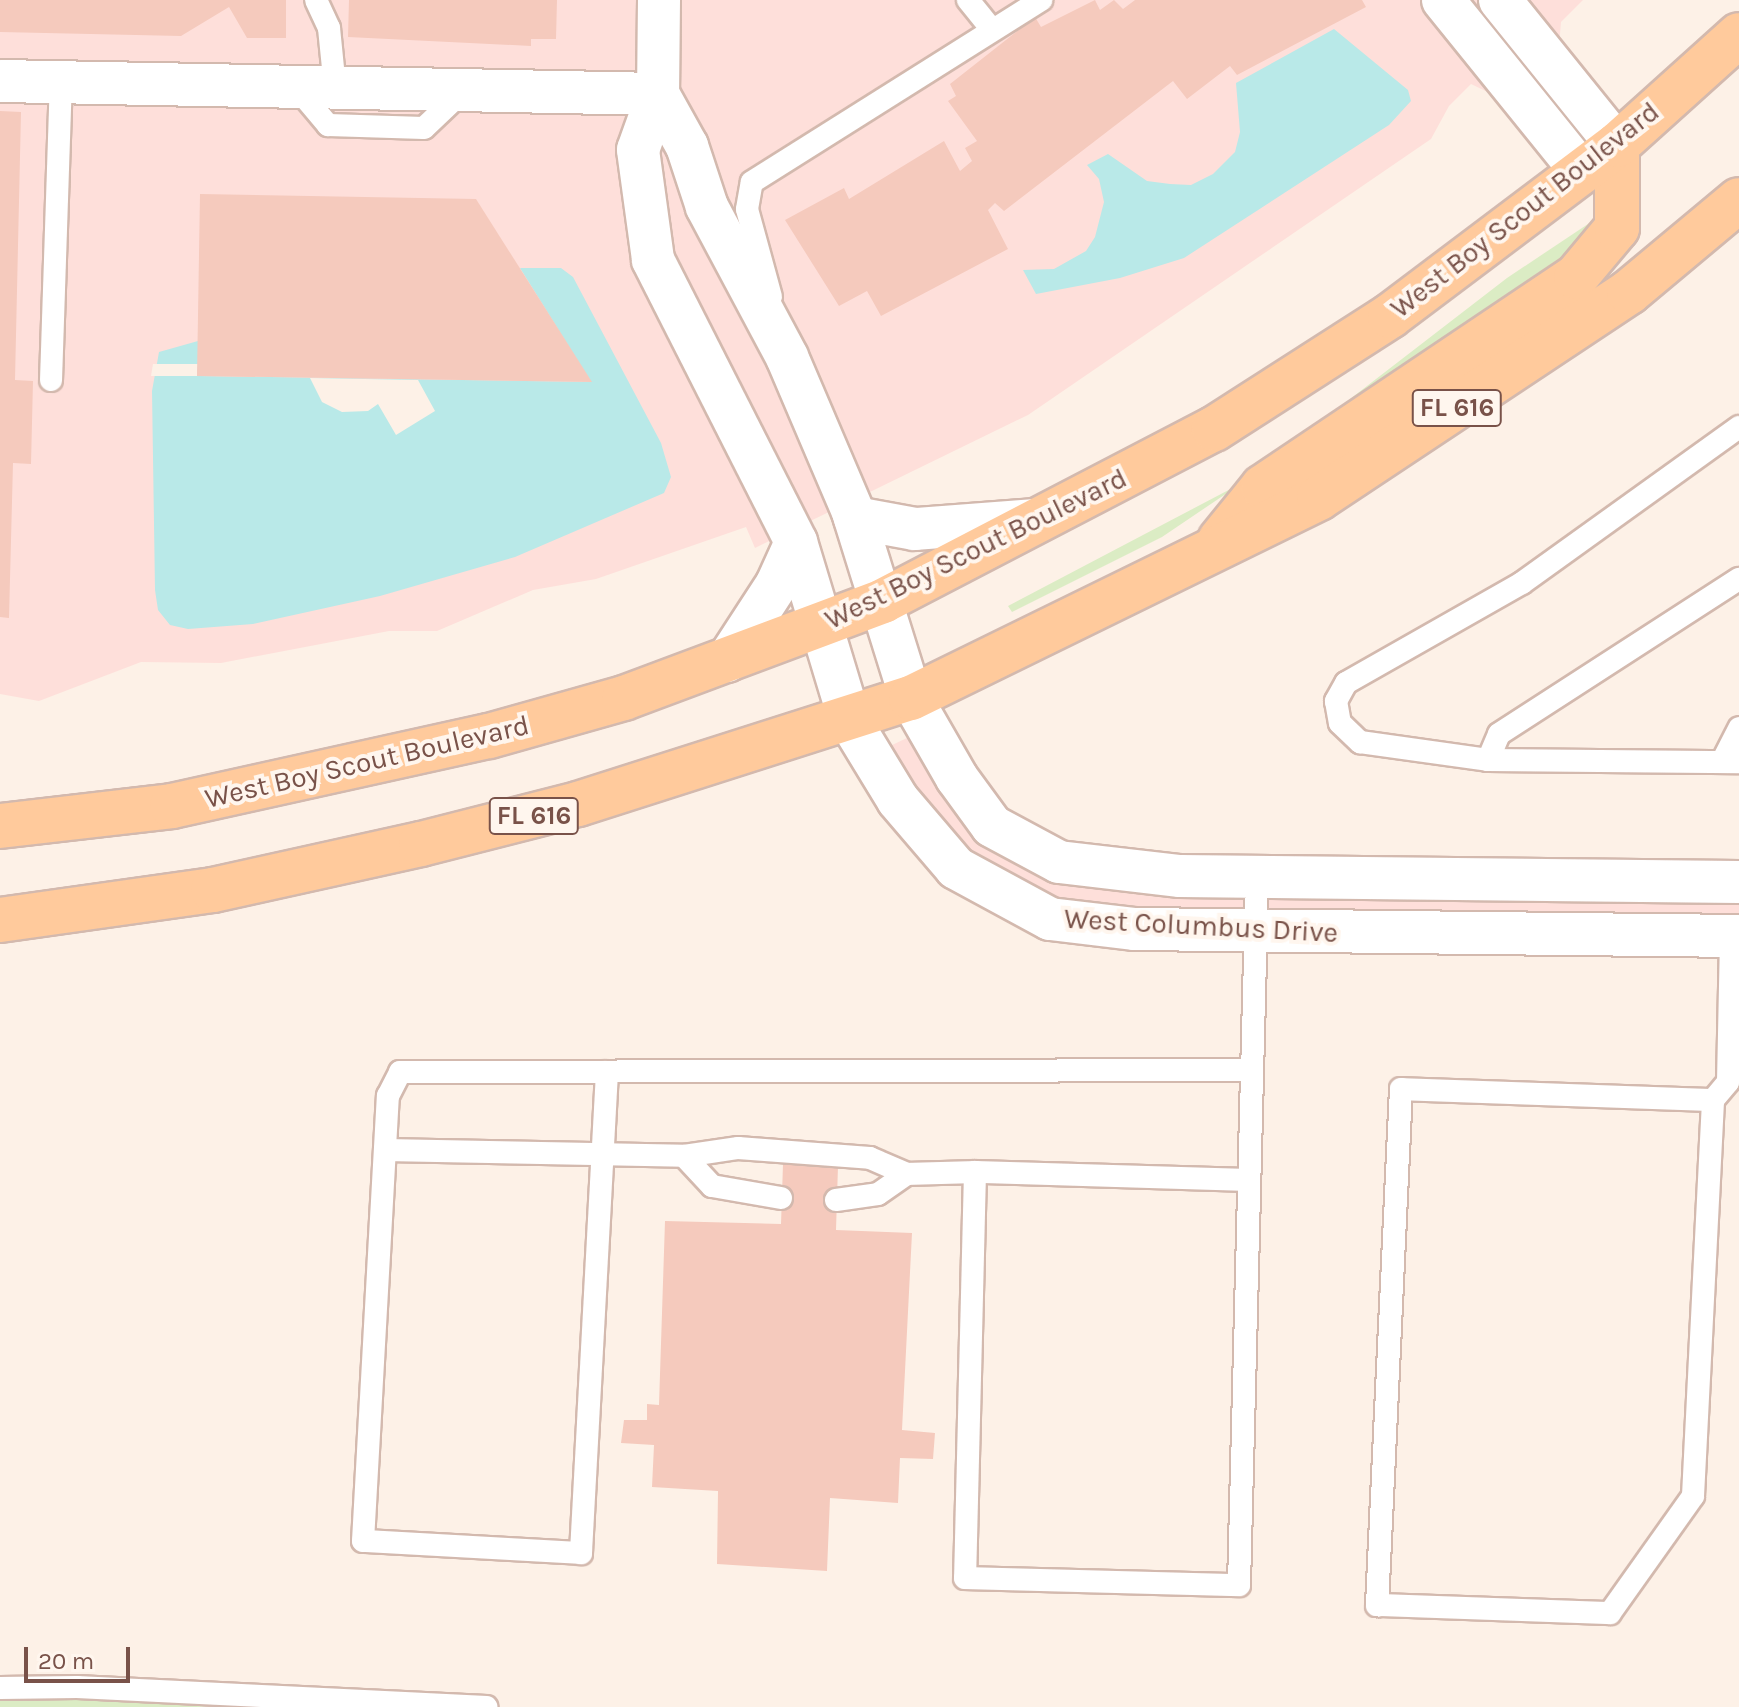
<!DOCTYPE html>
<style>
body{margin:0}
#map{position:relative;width:1739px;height:1707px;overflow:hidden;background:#fdf1e7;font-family:Karla,sans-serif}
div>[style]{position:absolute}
.commercial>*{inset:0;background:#fedfda}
.green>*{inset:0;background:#dbecc4}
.water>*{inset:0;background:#b9e9e8}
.pier>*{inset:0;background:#fdf1e7}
.building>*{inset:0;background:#f5cabd}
.roads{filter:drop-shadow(2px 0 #d3b9ae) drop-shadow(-2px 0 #d3b9ae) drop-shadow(0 2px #d3b9ae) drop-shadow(0 -2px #d3b9ae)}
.lane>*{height:22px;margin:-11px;padding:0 11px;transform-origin:11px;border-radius:11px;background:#fff}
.street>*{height:42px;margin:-21px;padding:0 21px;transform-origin:21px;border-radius:21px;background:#fff}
.primary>*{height:44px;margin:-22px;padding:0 22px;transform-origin:22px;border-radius:22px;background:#ffca9c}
span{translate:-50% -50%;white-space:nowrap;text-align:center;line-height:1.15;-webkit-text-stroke:8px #fff6ee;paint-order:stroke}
.shield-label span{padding:2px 6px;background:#fff6ee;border:2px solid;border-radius:6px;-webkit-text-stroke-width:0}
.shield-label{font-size:26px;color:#795249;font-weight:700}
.street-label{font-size:28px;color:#795249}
.scale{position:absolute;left:24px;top:1647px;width:106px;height:36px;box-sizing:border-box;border:4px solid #795249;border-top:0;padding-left:10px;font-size:24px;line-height:28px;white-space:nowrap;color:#795249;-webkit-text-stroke:6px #fff6ee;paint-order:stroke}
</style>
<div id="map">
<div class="commercial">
<i style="clip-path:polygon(0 0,1583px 0,1561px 22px,1559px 46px,1498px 97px,1471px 84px,1449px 106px,1431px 139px,1028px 415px,755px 548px,746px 527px,596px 579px,533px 590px,437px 631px,389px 631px,221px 663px,141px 662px,39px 701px,0 694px)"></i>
<i style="clip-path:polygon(911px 736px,978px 839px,1739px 902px,1739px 915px,1136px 908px,1055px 899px,968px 851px,912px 787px,888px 747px)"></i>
</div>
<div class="green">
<i style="clip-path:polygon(1600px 216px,1581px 254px,1162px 537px,1012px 612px,1008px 606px,1240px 484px,1507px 278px)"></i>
<i style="clip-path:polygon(0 1699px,81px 1699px,213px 1707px,0 1707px)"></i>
</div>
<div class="water">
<i style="clip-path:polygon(1334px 29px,1408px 90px,1411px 101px,1389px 125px,1184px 258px,1120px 278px,1036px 294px,1023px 270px,1054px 269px,1086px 251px,1095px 237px,1104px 202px,1099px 179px,1087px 165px,1108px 154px,1147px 181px,1170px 184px,1191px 185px,1213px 174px,1235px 152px,1240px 132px,1236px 83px)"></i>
<i style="clip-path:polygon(520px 268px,561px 268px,573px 277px,661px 443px,671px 477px,664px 493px,515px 557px,380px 596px,253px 624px,188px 629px,170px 625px,158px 610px,155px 590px,152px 391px,159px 352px,198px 341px,198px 376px,591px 382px)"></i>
</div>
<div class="pier">
<i style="clip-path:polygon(153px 364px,198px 364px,197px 376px,151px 376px)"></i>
<i style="clip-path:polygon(310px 378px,418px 380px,435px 411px,396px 435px,378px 404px,368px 411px,342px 412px,322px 402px)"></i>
</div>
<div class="building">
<i style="clip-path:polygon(0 0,286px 0,286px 38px,247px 38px,229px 7px,181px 36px,0 32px)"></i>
<i style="clip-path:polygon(349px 0,557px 0,556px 39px,531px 39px,531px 46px,348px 37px)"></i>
<i style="clip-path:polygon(1095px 0,1100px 10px,1114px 0,1123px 9px,1135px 0,1362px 0,1366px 7px,1237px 75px,1230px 66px,1187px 99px,1173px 81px,1004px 211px,995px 203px,988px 210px,1008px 249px,881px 316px,867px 291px,839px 306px,785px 220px,844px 188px,849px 199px,944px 141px,960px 171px,972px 161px,965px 148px,977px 141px,948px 101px,956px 96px,950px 84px,1035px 17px,1041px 27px)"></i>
<i style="clip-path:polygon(0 111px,21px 112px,15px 380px,33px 381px,31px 464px,13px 463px,9px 618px,0 617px)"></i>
<i style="clip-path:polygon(200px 194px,476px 199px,592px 382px,197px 376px)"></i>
<i style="clip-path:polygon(783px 1164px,838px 1166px,836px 1230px,912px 1233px,902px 1430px,935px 1433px,933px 1459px,900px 1458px,898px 1503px,830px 1498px,827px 1571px,717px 1564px,718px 1491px,652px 1487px,654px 1445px,621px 1443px,624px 1420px,647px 1420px,647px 1404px,659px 1405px,665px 1221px,781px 1224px)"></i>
</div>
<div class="roads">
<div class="lane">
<i style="left:316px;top:0;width:31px;rotate:65deg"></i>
<i style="left:329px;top:28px;width:60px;rotate:84.3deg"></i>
<i style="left:968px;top:0;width:38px;rotate:51deg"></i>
<i style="left:296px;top:87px;width:50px;rotate:49.9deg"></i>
<i style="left:328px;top:125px;width:96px;rotate:1.8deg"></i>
<i style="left:424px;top:128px;width:54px;rotate:-43.5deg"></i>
<i style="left:771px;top:297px;width:91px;rotate:-105.3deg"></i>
<i style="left:747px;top:209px;width:27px;rotate:-80deg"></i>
<i style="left:752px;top:182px;width:342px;rotate:-32.2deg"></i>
<i style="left:51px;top:380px;width:298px;rotate:-88.1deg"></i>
<i style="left:1739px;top:427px;width:267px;rotate:144.3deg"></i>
<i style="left:1522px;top:583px;width:202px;rotate:150.4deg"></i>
<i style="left:1346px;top:683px;width:21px;rotate:119deg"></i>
<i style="left:1336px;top:701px;width:22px;rotate:80deg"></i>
<i style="left:1340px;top:723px;width:28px;rotate:44deg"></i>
<i style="left:1360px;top:742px;width:129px;rotate:8deg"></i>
<i style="left:1488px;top:760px;width:251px;rotate:0.5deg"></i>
<i style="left:1488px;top:760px;width:28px;rotate:-67deg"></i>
<i style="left:1499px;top:734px;width:286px;rotate:-32.9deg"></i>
<i style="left:1722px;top:762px;width:38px;rotate:-63deg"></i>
<i style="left:607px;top:1072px;width:482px;rotate:93.1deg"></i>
<i style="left:581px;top:1553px;width:218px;rotate:-176.8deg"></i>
<i style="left:363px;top:1541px;width:446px;rotate:-86.8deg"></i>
<i style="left:388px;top:1096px;width:27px;rotate:-63deg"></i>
<i style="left:400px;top:1072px;width:852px;rotate:-0.13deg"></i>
<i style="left:1713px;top:1100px;width:312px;rotate:-178deg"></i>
<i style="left:1401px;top:1089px;width:517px;rotate:92.66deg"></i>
<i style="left:1377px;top:1605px;width:233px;rotate:2deg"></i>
<i style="left:1610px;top:1613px;width:143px;rotate:-54.6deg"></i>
<i style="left:1693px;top:1496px;width:397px;rotate:-87.1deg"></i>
<i style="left:1713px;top:1100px;width:23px;rotate:-50deg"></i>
<i style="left:1728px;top:1082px;width:146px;rotate:-88.8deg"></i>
<i style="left:385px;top:1150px;width:299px;rotate:1.1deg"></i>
<i style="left:684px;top:1156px;width:55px;rotate:-8.4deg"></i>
<i style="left:738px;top:1148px;width:132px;rotate:4.3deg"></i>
<i style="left:870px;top:1158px;width:40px;rotate:23.4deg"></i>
<i style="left:684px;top:1156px;width:41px;rotate:47deg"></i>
<i style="left:712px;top:1186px;width:70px;rotate:9.9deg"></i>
<i style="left:1249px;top:1180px;width:274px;rotate:-178.3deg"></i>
<i style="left:975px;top:1172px;width:406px;rotate:91.4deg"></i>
<i style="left:965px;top:1578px;width:274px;rotate:1.5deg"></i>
<i style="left:1239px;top:1585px;width:708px;rotate:-88.54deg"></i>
<i style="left:836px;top:1200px;width:42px;rotate:-8.1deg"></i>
<i style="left:878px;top:1194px;width:35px;rotate:-35deg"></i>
<i style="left:907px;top:1174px;width:68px;rotate:-1.7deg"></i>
<i style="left:0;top:1688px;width:77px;rotate:-0.7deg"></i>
<i style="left:77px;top:1687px;width:410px;rotate:2.8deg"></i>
</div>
<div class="street">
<i style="left:659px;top:0;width:94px;rotate:90.6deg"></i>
<i style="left:658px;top:94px;width:59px;rotate:109.7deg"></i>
<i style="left:638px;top:150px;width:111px;rotate:82.2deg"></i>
<i style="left:653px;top:260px;width:316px;rotate:63.1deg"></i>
<i style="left:796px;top:542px;width:187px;rotate:73.2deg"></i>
<i style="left:850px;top:721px;width:92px;rotate:58.7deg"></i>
<i style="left:898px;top:800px;width:89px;rotate:49.5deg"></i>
<i style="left:956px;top:868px;width:107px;rotate:28.5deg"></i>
<i style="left:1050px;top:919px;width:86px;rotate:6.7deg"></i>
<i style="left:1135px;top:929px;width:604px;rotate:0.66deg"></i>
<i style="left:1443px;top:0;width:218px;rotate:51.1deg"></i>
<i style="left:1500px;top:0;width:186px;rotate:51.1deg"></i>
<i style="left:0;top:81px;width:658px;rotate:1.13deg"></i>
<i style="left:658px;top:94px;width:60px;rotate:60.9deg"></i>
<i style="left:687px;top:146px;width:64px;rotate:71.8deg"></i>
<i style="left:707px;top:207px;width:170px;rotate:61.9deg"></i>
<i style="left:787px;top:357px;width:168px;rotate:66.9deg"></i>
<i style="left:853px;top:512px;width:195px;rotate:72.7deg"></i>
<i style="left:911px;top:698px;width:92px;rotate:60.1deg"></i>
<i style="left:957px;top:778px;width:59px;rotate:53.9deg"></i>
<i style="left:992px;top:826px;width:76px;rotate:28.2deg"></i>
<i style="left:1059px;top:862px;width:122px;rotate:6.6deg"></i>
<i style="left:1180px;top:876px;width:559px;rotate:0.61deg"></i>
<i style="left:855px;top:518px;width:61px;rotate:10.4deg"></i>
<i style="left:915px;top:529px;width:120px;rotate:-4.3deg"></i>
<i style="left:727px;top:661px;width:92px;rotate:-57deg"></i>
<i style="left:777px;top:584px;width:46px;rotate:-65.7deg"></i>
</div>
<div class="primary">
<i style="left:1220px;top:540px;width:68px;rotate:-50.9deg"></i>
<i style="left:1263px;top:487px;width:377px;rotate:-33.9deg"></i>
<i style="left:1576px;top:277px;width:64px;rotate:-50.1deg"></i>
<i style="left:1617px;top:228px;width:83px;rotate:-90deg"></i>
<i style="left:0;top:826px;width:173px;rotate:-6.6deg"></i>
<i style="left:172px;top:806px;width:325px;rotate:-12.5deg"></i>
<i style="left:489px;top:736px;width:140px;rotate:-15.7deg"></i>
<i style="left:624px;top:698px;width:277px;rotate:-20.5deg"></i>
<i style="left:883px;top:601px;width:373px;rotate:-27.5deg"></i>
<i style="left:1214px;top:429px;width:209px;rotate:-32.7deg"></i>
<i style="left:1390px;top:316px;width:284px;rotate:-37deg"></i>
<i style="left:1617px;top:145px;width:164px;rotate:-42deg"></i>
<i style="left:0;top:920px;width:215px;rotate:-8deg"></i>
<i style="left:213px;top:890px;width:213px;rotate:-12.5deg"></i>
<i style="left:421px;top:844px;width:162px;rotate:-14.3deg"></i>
<i style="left:578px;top:804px;width:349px;rotate:-17.7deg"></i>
<i style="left:911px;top:698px;width:454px;rotate:-26.1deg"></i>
<i style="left:1319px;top:498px;width:372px;rotate:-33.6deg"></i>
<i style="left:1629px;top:292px;width:143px;rotate:-39.9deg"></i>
</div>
</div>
<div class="shield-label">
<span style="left:1457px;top:408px">FL 616</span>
<span style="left:534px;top:816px">FL 616</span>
</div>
<div class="street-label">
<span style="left:1525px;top:210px;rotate:-38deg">West Boy Scout Boulevard</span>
<span style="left:976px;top:549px;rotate:-26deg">West Boy Scout Boulevard</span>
<span style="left:367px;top:762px;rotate:-13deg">West Boy Scout Boulevard</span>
<span style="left:1201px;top:926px;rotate:3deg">West Columbus Drive</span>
</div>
<div class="scale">20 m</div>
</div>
